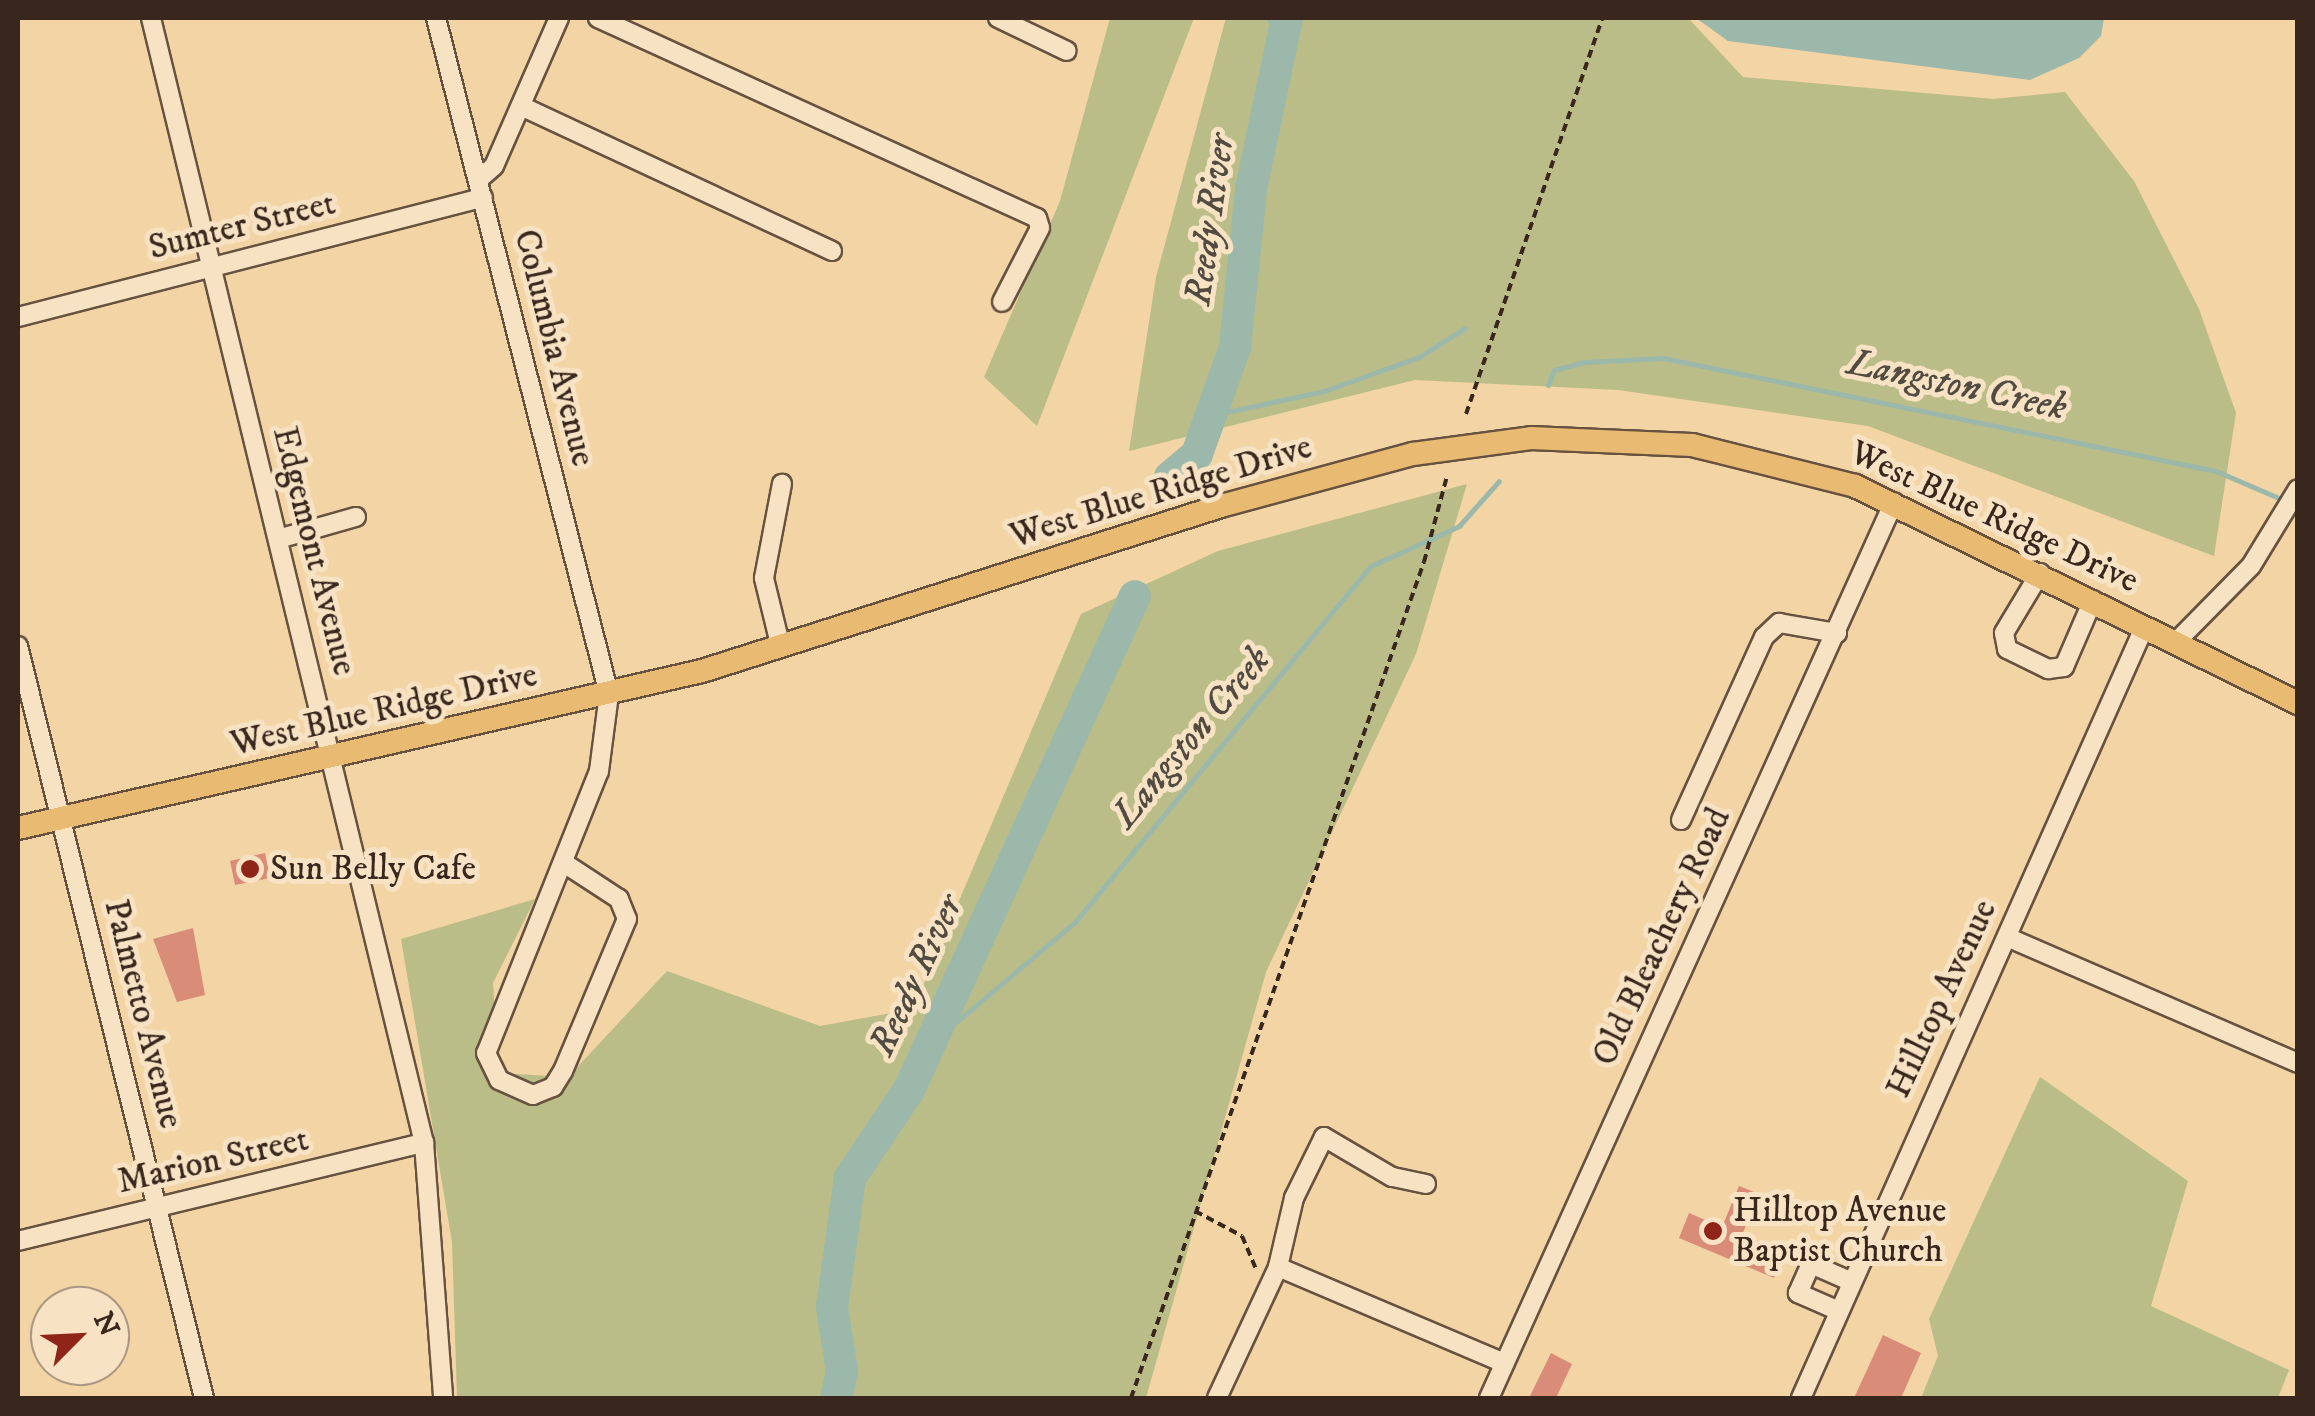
<!DOCTYPE html>
<style>
body{margin:0}
#map{position:relative;width:2315px;height:1416px;overflow:hidden;background:#f2d4a5;font-family:"IM FELL DW Pica",serif}
div>[style]{position:absolute}
.green>*{inset:0;background:#babd87}
.water>*{inset:0;background:#9bb8ab}
.stream>*{height:5px;margin:-2.5px;padding:0 2.5px;transform-origin:2.5px;border-radius:2.5px;background:#9bb8ab}
.river>*{height:32px;margin:-16px;padding:0 16px;transform-origin:16px;border-radius:16px;background:#9bb8ab}
.building>*{inset:0;background:#d98c77}
.path>*{height:4px;margin-top:-2px;transform-origin:0;background:repeating-linear-gradient(90deg,#39271e 0 8px,transparent 0 13px)}
.roads{filter:drop-shadow(2px 0 #675240) drop-shadow(-2px 0 #675240) drop-shadow(0 2px #675240) drop-shadow(0 -2px #675240)}
.minor>*{height:18px;margin:-9px;padding:0 9px;transform-origin:9px;border-radius:9px;background:#f7e3c4}
.major>*{height:22px;margin:-11px;padding:0 11px;transform-origin:11px;border-radius:11px;background:#e9ba72}
.dots>*{width:28px;height:28px;translate:-50% -50%;box-sizing:border-box;border:5px solid #f7e3c4;border-radius:50%}
span{translate:-50% -50%;white-space:nowrap;text-align:center;line-height:1.15;-webkit-text-stroke:10px #f7e3c4;paint-order:stroke}
.street-label{font-size:35px;color:#39271e}
.poi-label{font-size:35px;color:#39271e}
.left{translate:0 -50%;text-align:left}
.water-label{font-size:38px;color:#524b41;font-style:italic}
.frame{position:absolute;inset:0;border:20px solid #39271e;pointer-events:none}
.north{position:absolute;left:30px;top:1286px;width:100px;height:100px;box-sizing:border-box;background:#f7e3c4;border:2px solid #ab9882;border-radius:50%;rotate:66deg;font-size:28px;font-weight:700;line-height:40px;text-align:center;color:#39271e}
.north::after{content:'';display:block;margin:auto;width:35px;height:45px;background:#8f2418;clip-path:polygon(50% 0,100% 100%,50% 72%,0 100%)}
</style>
<div id="map">
<div class="green">
<i style="clip-path:polygon(1110px 18px,1194px 18px,1037px 426px,984px 377px,1060px 201px)"></i>
<i style="clip-path:polygon(1226px 18px,1688px 18px,1743px 77px,1993px 99px,2065px 92px,2134px 181px,2199px 309px,2236px 413px,2214px 556px,1868px 426px,1618px 390px,1415px 380px,1129px 451px,1156px 277px)"></i>
<i style="clip-path:polygon(1467px 484px,1416px 654px,1266px 972px,1146px 1398px,457px 1398px,452px 1242px,401px 939px,535px 899px,493px 983px,499px 1073px,568px 1077px,667px 971px,820px 1026px,913px 1009px,1081px 614px,1218px 551px)"></i>
<i style="clip-path:polygon(2040px 1077px,2188px 1181px,2151px 1306px,2289px 1370px,2278px 1398px,1921px 1398px,1938px 1356px,1929px 1319px)"></i>
</div>
<div class="water">
<i style="clip-path:polygon(1696px 18px,2104px 18px,2101px 36px,2079px 58px,2030px 80px,1728px 41px)"></i>
</div>
<div class="stream">
<i style="left:1268px;top:18px;width:27px;rotate:56deg"></i>
<i style="left:1548px;top:385px;width:16px;rotate:-68deg"></i>
<i style="left:1554px;top:370px;width:31px;rotate:-15deg"></i>
<i style="left:1584px;top:362px;width:79px;rotate:-2.9deg"></i>
<i style="left:1663px;top:358px;width:564px;rotate:11.55deg"></i>
<i style="left:2216px;top:471px;width:76px;rotate:23.2deg"></i>
<i style="left:1213px;top:415px;width:114px;rotate:-12.2deg"></i>
<i style="left:1324px;top:391px;width:101px;rotate:-19.7deg"></i>
<i style="left:1419px;top:357px;width:54px;rotate:-32.2deg"></i>
<i style="left:931px;top:1043px;width:188px;rotate:-40deg"></i>
<i style="left:1075px;top:922px;width:463px;rotate:-50.3deg"></i>
<i style="left:1371px;top:566px;width:97px;rotate:-24.4deg"></i>
<i style="left:1459px;top:526px;width:60px;rotate:-48.4deg"></i>
</div>
<div class="river">
<i style="left:1170px;top:477px;width:35px;rotate:-40deg"></i>
<i style="left:1197px;top:454px;width:114px;rotate:-70.4deg"></i>
<i style="left:1235px;top:347px;width:159px;rotate:-84.2deg"></i>
<i style="left:1251px;top:189px;width:175px;rotate:-78.1deg"></i>
<i style="left:836px;top:1398px;width:28px;rotate:-77deg"></i>
<i style="left:842px;top:1371px;width:65px;rotate:-98.9deg"></i>
<i style="left:832px;top:1307px;width:130px;rotate:-82.1deg"></i>
<i style="left:850px;top:1178px;width:106px;rotate:-56.2deg"></i>
<i style="left:909px;top:1090px;width:543px;rotate:-65.42deg"></i>
</div>
<div class="building">
<i style="clip-path:polygon(265px 853px,270px 878px,235px 885px,230px 861px)"></i>
<i style="clip-path:polygon(193px 928px,205px 995px,177px 1002px,153px 939px)"></i>
<i style="clip-path:polygon(1739px 1186px,1759px 1194px,1742px 1235px,1784px 1252px,1774px 1278px,1679px 1238px,1689px 1213px,1722px 1227px)"></i>
<i style="clip-path:polygon(1883px 1335px,1921px 1353px,1901px 1398px,1854px 1398px)"></i>
<i style="clip-path:polygon(1551px 1353px,1572px 1364px,1556px 1398px,1529px 1398px)"></i>
</div>
<div class="path">
<i style="left:1466px;top:414px;width:419px;rotate:-71deg"></i>
<i style="left:1195px;top:1211px;width:53px;rotate:28deg"></i>
<i style="left:1242px;top:1236px;width:38px;rotate:67deg"></i>
<i style="left:1131px;top:1398px;width:886px;rotate:-70.69deg"></i>
<i style="left:1424px;top:562px;width:89px;rotate:-75deg"></i>
</div>
<div class="roads">
<div class="minor">
<i style="left:151px;top:18px;width:1158px;rotate:76.36deg"></i>
<i style="left:424px;top:1143px;width:256px;rotate:85.7deg"></i>
<i style="left:436px;top:18px;width:698px;rotate:75.65deg"></i>
<i style="left:609px;top:694px;width:78px;rotate:97.4deg"></i>
<i style="left:599px;top:771px;width:304px;rotate:111.8deg"></i>
<i style="left:486px;top:1053px;width:30px;rotate:64deg"></i>
<i style="left:499px;top:1080px;width:37px;rotate:24deg"></i>
<i style="left:533px;top:1095px;width:22px;rotate:-22deg"></i>
<i style="left:553px;top:1087px;width:19px;rotate:-58deg"></i>
<i style="left:563px;top:1071px;width:165px;rotate:-67.2deg"></i>
<i style="left:627px;top:919px;width:22px;rotate:-112deg"></i>
<i style="left:619px;top:899px;width:66px;rotate:-146.8deg"></i>
<i style="left:598px;top:18px;width:482px;rotate:24.5deg"></i>
<i style="left:1037px;top:218px;width:10px;rotate:73deg"></i>
<i style="left:1040px;top:228px;width:83px;rotate:117.2deg"></i>
<i style="left:998px;top:18px;width:76px;rotate:25.6deg"></i>
<i style="left:521px;top:106px;width:343px;rotate:25deg"></i>
<i style="left:478px;top:180px;width:21px;rotate:-41deg"></i>
<i style="left:494px;top:166px;width:162px;rotate:-66.3deg"></i>
<i style="left:18px;top:317px;width:480px;rotate:-14.4deg"></i>
<i style="left:278px;top:539px;width:81px;rotate:-15.8deg"></i>
<i style="left:2040px;top:573px;width:70px;rotate:121deg"></i>
<i style="left:2004px;top:633px;width:16px;rotate:79deg"></i>
<i style="left:2007px;top:649px;width:46px;rotate:26deg"></i>
<i style="left:2048px;top:669px;width:16px;rotate:-7deg"></i>
<i style="left:2064px;top:667px;width:73px;rotate:-66.6deg"></i>
<i style="left:2175px;top:643px;width:108px;rotate:-45.4deg"></i>
<i style="left:2251px;top:566px;width:90px;rotate:-58.6deg"></i>
<i style="left:18px;top:646px;width:775px;rotate:76.11deg"></i>
<i style="left:781px;top:648px;width:72px;rotate:-103.7deg"></i>
<i style="left:764px;top:578px;width:96px;rotate:-79.2deg"></i>
<i style="left:1681px;top:820px;width:201px;rotate:-65.6deg"></i>
<i style="left:1764px;top:637px;width:21px;rotate:-43deg"></i>
<i style="left:1779px;top:623px;width:59px;rotate:9.8deg"></i>
<i style="left:2007px;top:937px;width:317px;rotate:23.4deg"></i>
<i style="left:1426px;top:1184px;width:35px;rotate:-168deg"></i>
<i style="left:1392px;top:1177px;width:79px;rotate:-149.5deg"></i>
<i style="left:1324px;top:1137px;width:68px;rotate:116.2deg"></i>
<i style="left:1294px;top:1198px;width:71px;rotate:103.1deg"></i>
<i style="left:1278px;top:1267px;width:246px;rotate:23deg"></i>
<i style="left:18px;top:1241px;width:418px;rotate:-13.6deg"></i>
<i style="left:1839px;top:1311px;width:45px;rotate:-156.3deg"></i>
<i style="left:1798px;top:1293px;width:32px;rotate:-66deg"></i>
<i style="left:1811px;top:1264px;width:43px;rotate:23.6deg"></i>
<i style="left:1217px;top:1398px;width:145px;rotate:-65deg"></i>
<i style="left:1489px;top:1398px;width:983px;rotate:-65.68deg"></i>
<i style="left:1801px;top:1398px;width:843px;rotate:-65.99deg"></i>
</div>
<div class="major">
<i style="left:18px;top:828px;width:702px;rotate:-12.93deg"></i>
<i style="left:702px;top:671px;width:545px;rotate:-17.64deg"></i>
<i style="left:1221px;top:506px;width:199px;rotate:-15.2deg"></i>
<i style="left:1413px;top:454px;width:119px;rotate:-7.7deg"></i>
<i style="left:1531px;top:438px;width:161px;rotate:2.5deg"></i>
<i style="left:1692px;top:445px;width:168px;rotate:14.1deg"></i>
<i style="left:1855px;top:486px;width:493px;rotate:26.1deg"></i>
</div>
</div>
<div class="dots">
<i style="left:250px;top:869px;background:#8f2418"></i>
<i style="left:1713px;top:1231px;background:#8f2418"></i>
</div>
<div class="street-label">
<span style="left:242px;top:226px;rotate:-14deg">Sumter Street</span>
<span style="left:554px;top:348px;rotate:76deg">Columbia Avenue</span>
<span style="left:1161px;top:492px;rotate:-17deg">West Blue Ridge Drive</span>
<span style="left:1994px;top:517px;rotate:25deg">West Blue Ridge Drive</span>
<span style="left:314px;top:551px;rotate:76deg">Edgemont Avenue</span>
<span style="left:384px;top:710px;rotate:-13deg">West Blue Ridge Drive</span>
<span style="left:1662px;top:937px;rotate:-65deg">Old Bleachery Road</span>
<span style="left:1942px;top:999px;rotate:-65deg">Hilltop Avenue</span>
<span style="left:143px;top:1014px;rotate:76deg">Palmetto Avenue</span>
<span style="left:213px;top:1161px;rotate:-13deg">Marion Street</span>
</div>
<div class="poi-label">
<span class="left" style="left:270px;top:869px">Sun Belly Cafe</span>
<span class="left" style="left:1733px;top:1231px">Hilltop Avenue<br>Baptist Church</span>
</div>
<div class="water-label">
<span style="left:1211px;top:220px;rotate:-82deg">Reedy River</span>
<span style="left:1957px;top:386px;rotate:12deg">Langston Creek</span>
<span style="left:1192px;top:738px;rotate:-50deg">Langston Creek</span>
<span style="left:917px;top:976px;rotate:-65deg">Reedy River</span>
</div>
<div class="frame"></div>
<div class="north">N</div>
</div>
